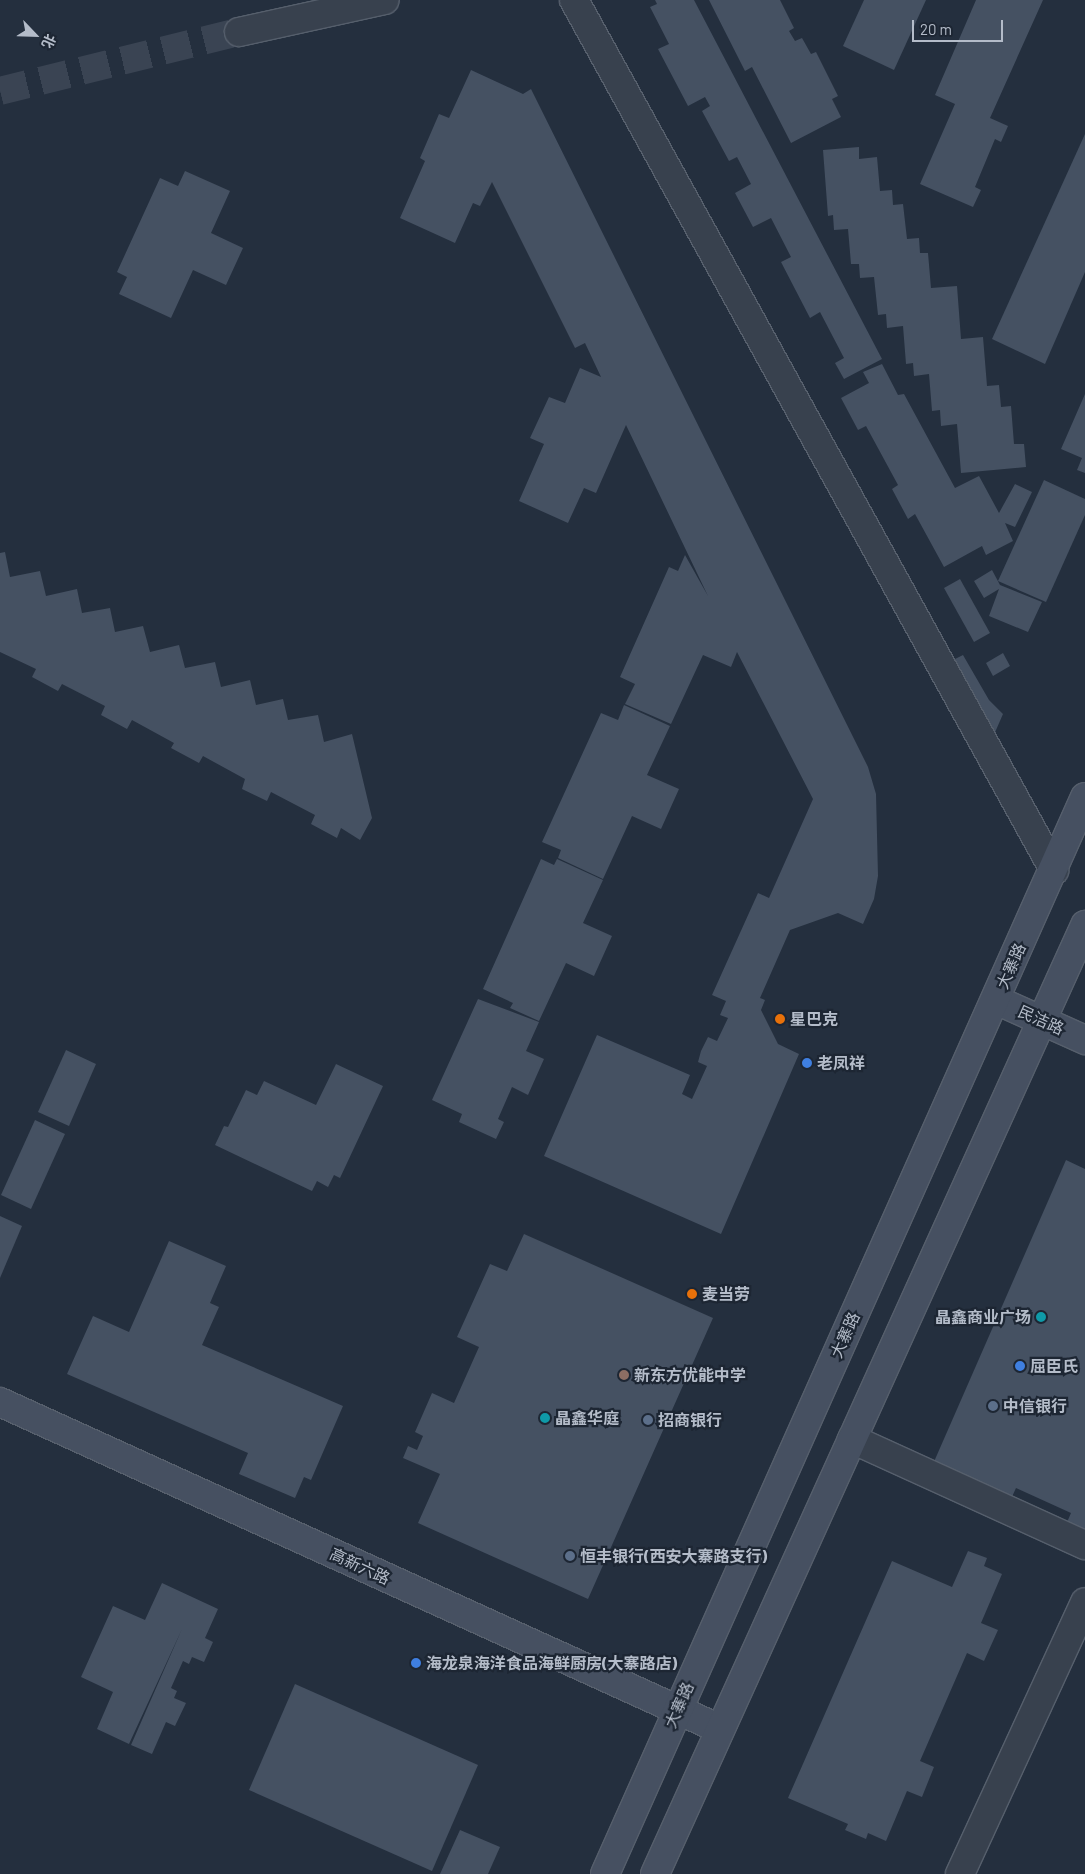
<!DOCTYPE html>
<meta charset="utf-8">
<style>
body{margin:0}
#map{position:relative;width:1085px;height:1874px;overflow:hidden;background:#242f3e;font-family:Barlow,"Noto Sans SC",sans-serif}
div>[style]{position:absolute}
.building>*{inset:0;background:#455162}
.secondary-tunnel>*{height:28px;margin-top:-14px;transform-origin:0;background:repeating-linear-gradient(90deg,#3a4453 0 28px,transparent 0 42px)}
.roads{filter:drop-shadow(1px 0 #565f6c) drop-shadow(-1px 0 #565f6c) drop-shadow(0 1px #565f6c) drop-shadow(0 -1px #565f6c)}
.street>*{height:28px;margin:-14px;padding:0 14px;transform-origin:14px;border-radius:14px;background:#38414e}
.secondary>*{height:28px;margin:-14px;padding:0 14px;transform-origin:14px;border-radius:14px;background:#465061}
.dots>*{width:14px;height:14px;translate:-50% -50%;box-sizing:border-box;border:2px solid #1d2633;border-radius:50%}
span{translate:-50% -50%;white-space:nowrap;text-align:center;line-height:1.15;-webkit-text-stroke:4.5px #1d2633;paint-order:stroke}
.street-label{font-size:16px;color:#b4bcc9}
.poi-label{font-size:16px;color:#b4bcc9;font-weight:700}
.left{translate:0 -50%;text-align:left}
.right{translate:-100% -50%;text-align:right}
.north{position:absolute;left:10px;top:10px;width:50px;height:50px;-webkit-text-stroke:4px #1d2633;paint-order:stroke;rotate:114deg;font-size:14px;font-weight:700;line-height:20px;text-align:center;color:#b4bcc9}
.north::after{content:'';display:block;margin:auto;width:18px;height:22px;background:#b4bcc9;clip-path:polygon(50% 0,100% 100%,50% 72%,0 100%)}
.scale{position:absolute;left:912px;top:20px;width:91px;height:22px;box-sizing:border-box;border:2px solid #b4bcc9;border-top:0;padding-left:6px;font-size:15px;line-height:18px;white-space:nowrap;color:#b4bcc9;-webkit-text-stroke:4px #1d2633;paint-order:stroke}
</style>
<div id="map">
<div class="building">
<i style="clip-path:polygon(655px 0,694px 0,882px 359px,844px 379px,835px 363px,844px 358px,820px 312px,810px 318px,781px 262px,791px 257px,771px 218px,753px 227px,735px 193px,751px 184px,737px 157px,729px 161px,702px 111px,710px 106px,705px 97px,688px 106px,658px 49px,669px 44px,650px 7px,657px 4px)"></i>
<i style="clip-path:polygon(709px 0,780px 0,794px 28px,789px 31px,795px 41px,802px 38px,811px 54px,816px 52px,838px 96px,832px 99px,841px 117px,791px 143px,752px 67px,745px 71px)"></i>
<i style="clip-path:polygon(864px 0,926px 0,894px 70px,843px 46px)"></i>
<i style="clip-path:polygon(976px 0,1043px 0,990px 118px,1008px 126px,1001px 142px,995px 139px,975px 187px,981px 190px,973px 207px,920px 184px,955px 104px,935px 95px)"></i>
<i style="clip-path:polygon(471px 70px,523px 94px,531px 89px,868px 767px,876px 794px,878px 876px,874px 899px,863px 924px,838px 913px,790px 930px,760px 998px,765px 1000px,761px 1010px,778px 1044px,799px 1054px,721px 1234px,544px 1156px,597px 1035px,690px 1075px,682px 1094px,692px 1099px,707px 1066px,698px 1062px,701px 1051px,708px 1037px,717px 1041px,728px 1018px,720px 1015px,726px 1001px,712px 995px,758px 893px,769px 898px,813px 799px,737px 652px,731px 667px,703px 655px,671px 724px,625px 704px,635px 684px,620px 677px,669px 567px,678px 571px,685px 555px,708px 596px,626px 425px,596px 493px,584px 488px,568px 523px,519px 501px,544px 444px,530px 438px,549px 397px,565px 403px,580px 368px,601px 377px,585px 343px,575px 348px,492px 182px,480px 206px,473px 203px,455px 243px,400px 218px,425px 161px,420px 158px,439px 114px,449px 118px)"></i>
<i style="clip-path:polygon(1085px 134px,1085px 272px,1045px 364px,992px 339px)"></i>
<i style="clip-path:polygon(859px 147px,859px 159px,877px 157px,880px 191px,892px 190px,893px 205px,903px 204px,907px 239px,919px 238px,920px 253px,928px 253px,931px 288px,957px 286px,961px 339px,983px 337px,987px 386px,999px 385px,1001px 407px,1011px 406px,1014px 444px,1024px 444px,1026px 467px,961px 473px,957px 424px,941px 426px,940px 410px,932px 411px,929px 374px,914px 376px,913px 363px,906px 364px,903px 326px,887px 328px,886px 314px,878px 315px,874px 277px,860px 278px,859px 264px,851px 264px,848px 229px,834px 230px,833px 215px,828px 216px,823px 150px)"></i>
<i style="clip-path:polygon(185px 171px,230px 191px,211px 233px,243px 248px,226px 285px,193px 270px,171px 318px,119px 294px,127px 277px,117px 272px,160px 178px,178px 186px)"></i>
<i style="clip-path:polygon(882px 364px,898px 395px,904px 394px,955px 488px,979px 476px,999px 513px,1015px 484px,1032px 492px,1015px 527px,1005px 523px,1013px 541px,986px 555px,982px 546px,944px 567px,915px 514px,908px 519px,892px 489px,898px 485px,866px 426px,858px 430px,841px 398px,869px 383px,863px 372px)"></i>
<i style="clip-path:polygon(1085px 394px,1085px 473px,1077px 470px,1082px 458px,1061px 449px)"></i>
<i style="clip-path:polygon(1044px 480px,1085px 499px,1085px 515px,1046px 602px,998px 581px)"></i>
<i style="clip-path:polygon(5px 552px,10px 577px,40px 571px,46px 596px,77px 589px,82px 613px,110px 608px,115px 632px,143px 626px,150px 652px,179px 645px,185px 668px,215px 662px,221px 687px,250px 680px,256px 705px,283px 699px,288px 720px,318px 715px,324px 742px,352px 734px,372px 818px,360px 840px,341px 828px,337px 838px,311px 824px,315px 815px,271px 792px,267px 801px,242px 789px,245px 779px,203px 756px,199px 763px,171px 748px,174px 743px,132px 720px,127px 729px,101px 715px,105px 706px,62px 684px,58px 691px,32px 677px,36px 669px,0 652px,0 553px)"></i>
<i style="clip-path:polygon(992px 570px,1000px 585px,1042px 602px,1028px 632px,989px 616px,999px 589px,984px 598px,974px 581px)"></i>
<i style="clip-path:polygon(960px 579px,990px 633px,974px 642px,944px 588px)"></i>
<i style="clip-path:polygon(1003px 653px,1010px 666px,993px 676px,986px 663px)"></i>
<i style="clip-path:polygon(963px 655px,989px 700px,1003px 714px,993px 737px,953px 660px)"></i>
<i style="clip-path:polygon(624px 705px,670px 726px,647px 775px,679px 789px,661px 829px,632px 816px,603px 879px,558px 858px,561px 850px,542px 842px,601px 713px,618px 720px)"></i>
<i style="clip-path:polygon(541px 859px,554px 865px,557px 859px,603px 880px,583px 923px,612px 936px,594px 976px,566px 963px,539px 1021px,510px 1008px,513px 1003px,483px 989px)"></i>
<i style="clip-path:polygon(478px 999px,539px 1022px,526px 1051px,544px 1059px,528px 1095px,512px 1087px,498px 1119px,504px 1122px,496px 1139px,459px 1122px,462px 1114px,432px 1100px)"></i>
<i style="clip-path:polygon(66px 1050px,96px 1064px,69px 1126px,38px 1112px)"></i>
<i style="clip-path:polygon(336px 1064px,383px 1086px,340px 1178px,334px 1175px,328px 1187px,317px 1181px,312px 1191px,215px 1145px,224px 1126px,228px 1127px,246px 1090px,257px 1095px,264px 1081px,316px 1105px)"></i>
<i style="clip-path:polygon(35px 1120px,65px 1134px,31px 1209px,1px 1195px)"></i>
<i style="clip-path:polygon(1066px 1160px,1085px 1169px,1085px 1536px,1065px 1527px,1071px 1513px,1016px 1488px,1011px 1499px,933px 1464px)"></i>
<i style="clip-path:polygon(0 1216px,22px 1226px,0 1278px)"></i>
<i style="clip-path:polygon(524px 1234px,713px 1318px,588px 1599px,418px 1523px,440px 1474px,403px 1458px,408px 1446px,417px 1450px,423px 1436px,415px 1432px,432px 1393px,454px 1403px,479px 1347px,457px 1337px,490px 1264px,507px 1271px)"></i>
<i style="clip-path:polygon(169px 1241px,226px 1266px,210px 1303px,219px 1307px,202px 1345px,343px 1406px,311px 1480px,304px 1477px,295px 1498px,239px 1474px,248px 1453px,67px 1374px,93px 1316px,129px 1332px)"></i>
<i style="clip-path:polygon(968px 1551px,987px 1558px,984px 1566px,1002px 1574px,981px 1623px,998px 1630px,984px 1661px,967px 1653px,920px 1761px,934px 1767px,922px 1797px,907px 1791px,886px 1841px,868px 1833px,866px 1839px,845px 1830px,848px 1824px,788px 1798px,892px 1561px,952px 1587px)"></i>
<i style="clip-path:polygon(162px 1583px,218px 1609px,205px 1638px,213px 1642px,204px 1662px,192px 1657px,189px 1664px,183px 1661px,171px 1688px,177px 1691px,174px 1698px,186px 1703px,175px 1726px,166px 1722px,152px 1754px,131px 1745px,182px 1629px,129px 1744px,97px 1729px,113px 1692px,81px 1677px,113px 1606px,145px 1620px)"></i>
<i style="clip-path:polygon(295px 1684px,478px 1765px,432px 1871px,249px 1790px)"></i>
<i style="clip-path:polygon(460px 1830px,500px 1847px,488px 1874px,440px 1874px)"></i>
</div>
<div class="secondary-tunnel">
<i style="left:0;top:91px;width:246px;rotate:-13.9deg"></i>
</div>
<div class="roads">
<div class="street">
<i style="left:574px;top:0;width:994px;rotate:61.11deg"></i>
<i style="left:239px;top:32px;width:149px;rotate:-12.4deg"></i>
<i style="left:852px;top:1439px;width:256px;rotate:24.5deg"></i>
<i style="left:960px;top:1874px;width:299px;rotate:-65.3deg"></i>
</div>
<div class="secondary">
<i style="left:996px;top:1000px;width:98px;rotate:24.2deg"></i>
<i style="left:0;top:1402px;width:791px;rotate:24.43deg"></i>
<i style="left:605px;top:1874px;width:1179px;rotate:-65.98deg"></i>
<i style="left:655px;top:1874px;width:1042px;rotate:-65.62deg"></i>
</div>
</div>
<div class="dots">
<i style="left:780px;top:1019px;background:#e8710a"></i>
<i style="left:807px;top:1063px;background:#3f7fe0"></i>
<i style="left:692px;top:1294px;background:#e8710a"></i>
<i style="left:1041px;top:1317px;background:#0f9aa8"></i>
<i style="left:1020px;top:1366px;background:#3f7fe0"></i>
<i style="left:624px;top:1375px;background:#8d6e63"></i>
<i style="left:993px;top:1406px;background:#5c6f8a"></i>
<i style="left:545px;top:1418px;background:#0f9aa8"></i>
<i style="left:648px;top:1420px;background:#5c6f8a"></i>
<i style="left:570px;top:1556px;background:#5c6f8a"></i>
<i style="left:416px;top:1663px;background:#3f7fe0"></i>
</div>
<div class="street-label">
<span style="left:1011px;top:966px;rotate:-66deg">大寨路</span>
<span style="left:1041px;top:1020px;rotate:24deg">民洁路</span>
<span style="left:845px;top:1335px;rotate:-66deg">大寨路</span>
<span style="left:360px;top:1566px;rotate:25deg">高新六路</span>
<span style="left:679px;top:1705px;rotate:-66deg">大寨路</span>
</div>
<div class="poi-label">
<span class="left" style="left:790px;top:1019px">星巴克</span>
<span class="left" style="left:817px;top:1063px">老凤祥</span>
<span class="left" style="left:702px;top:1294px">麦当劳</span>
<span class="right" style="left:1031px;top:1317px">晶鑫商业广场</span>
<span class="left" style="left:1030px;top:1366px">屈臣氏</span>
<span class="left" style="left:634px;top:1375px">新东方优能中学</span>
<span class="left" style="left:1003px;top:1406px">中信银行</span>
<span class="left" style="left:555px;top:1418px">晶鑫华庭</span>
<span class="left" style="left:658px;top:1420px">招商银行</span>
<span class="left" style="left:580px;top:1556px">恒丰银行(西安大寨路支行)</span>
<span class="left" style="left:426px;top:1663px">海龙泉海洋食品海鲜厨房(大寨路店)</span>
</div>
<div class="north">北</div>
<div class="scale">20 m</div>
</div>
